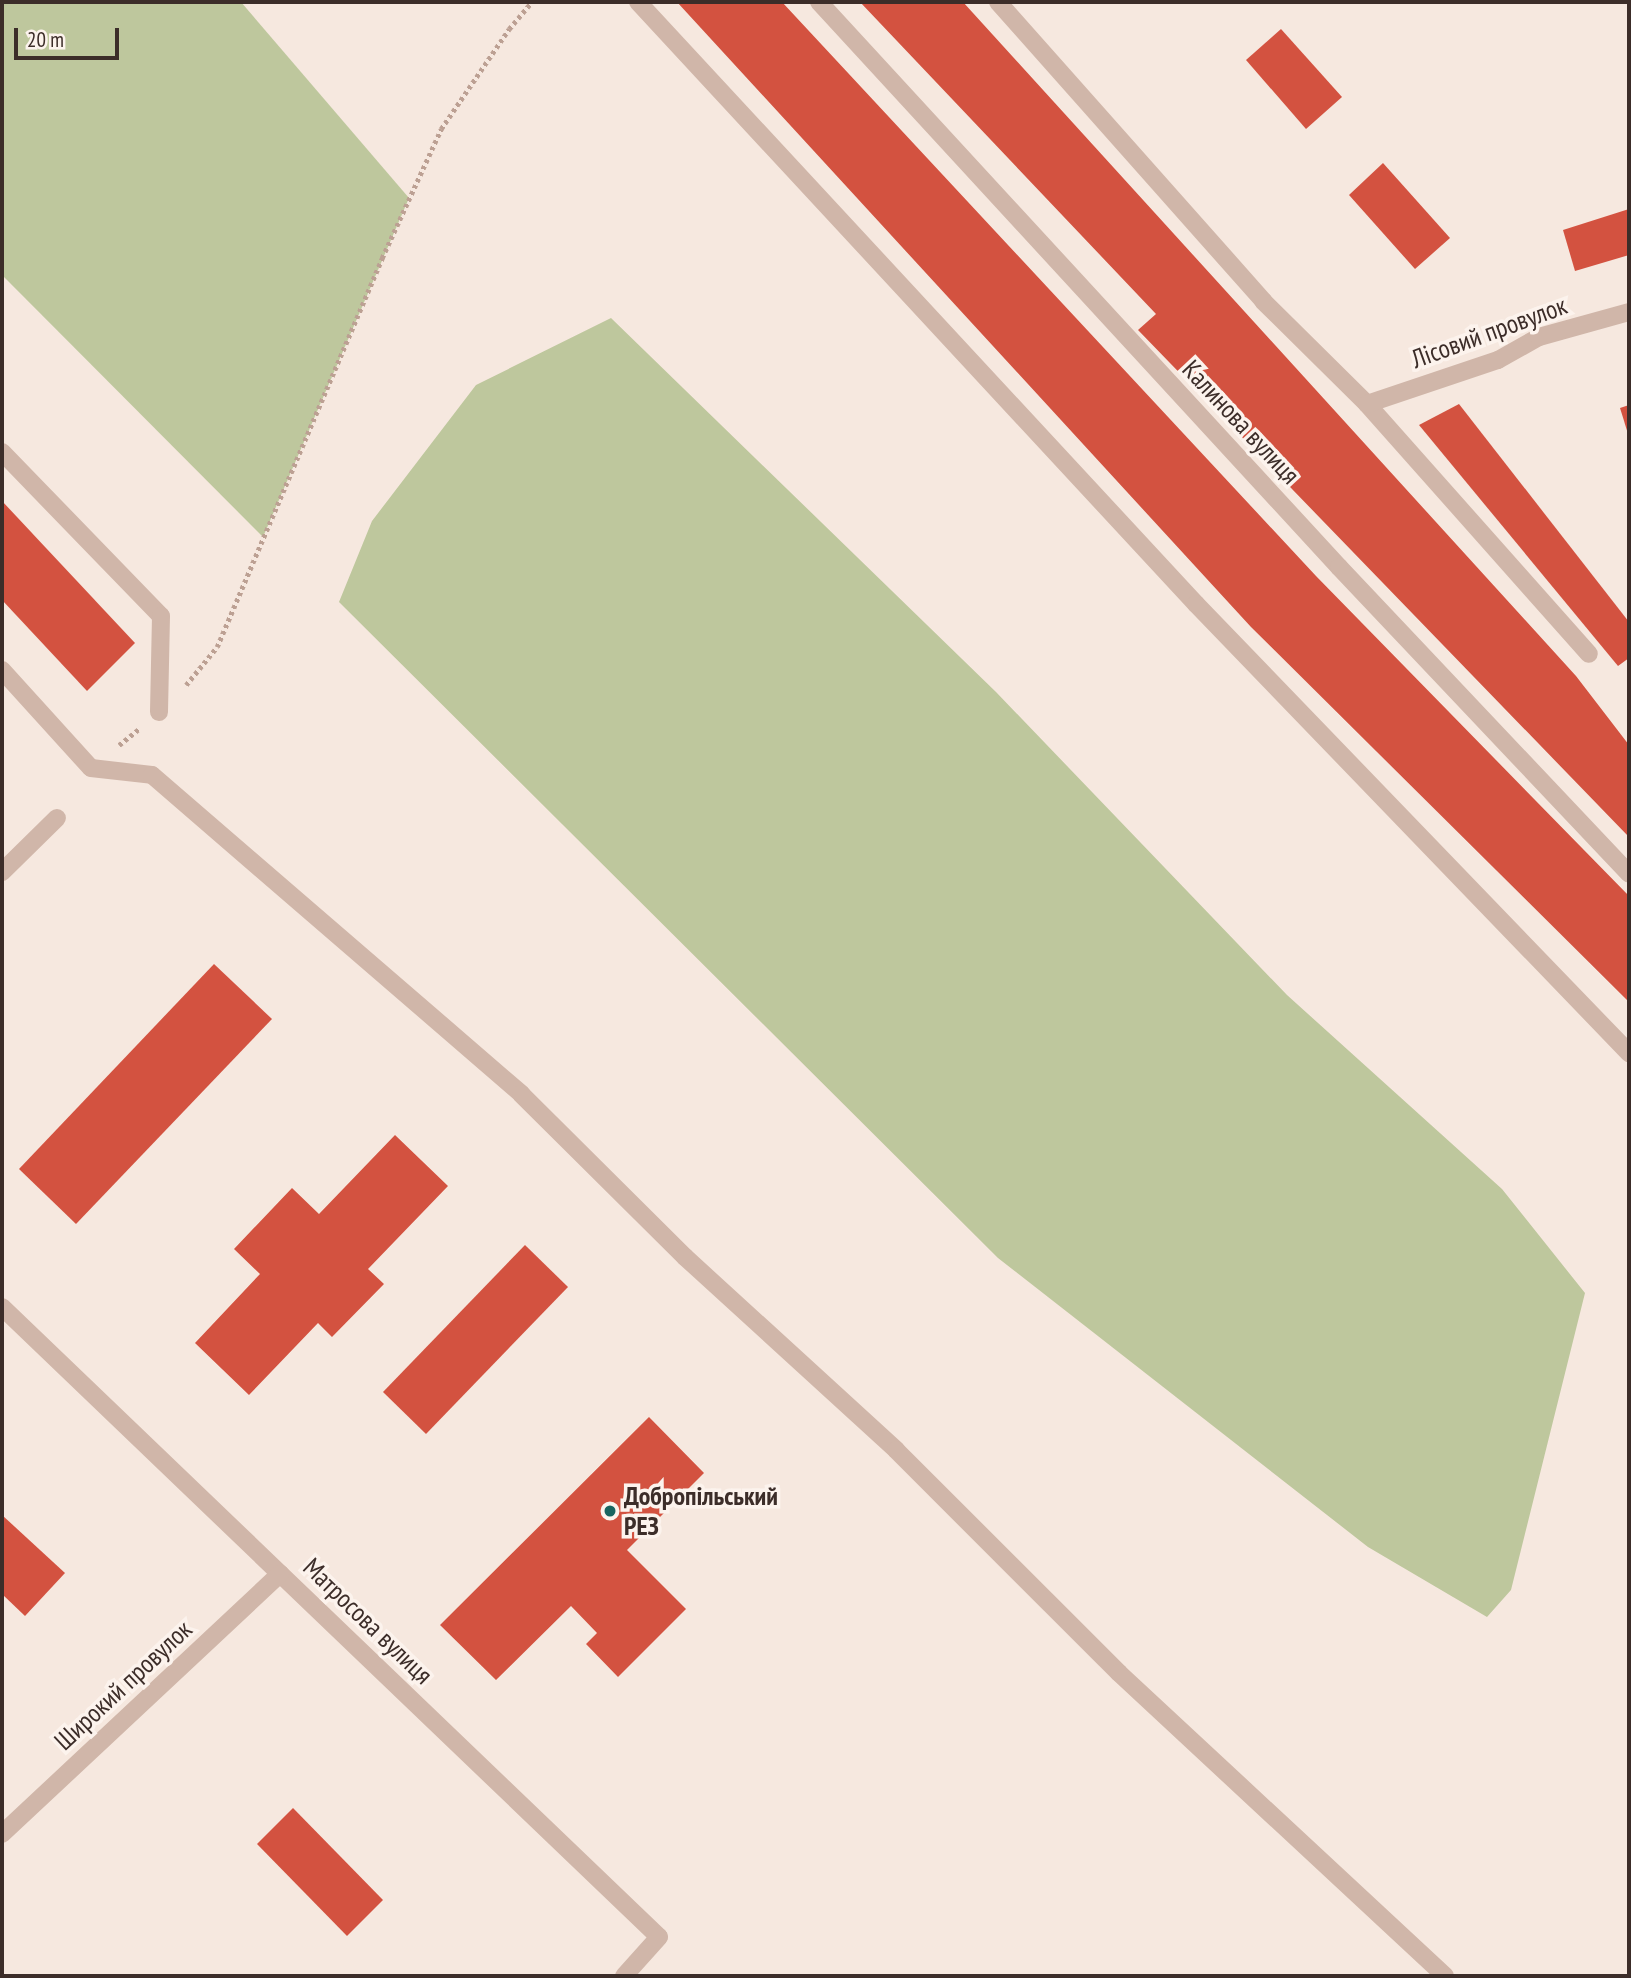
<!DOCTYPE html>
<meta charset="utf-8">
<style>
body{margin:0}
#map{position:relative;width:1631px;height:1978px;overflow:hidden;background:#f6e8df;font-family:"PT Sans Narrow",sans-serif}
div>[style]{position:absolute}
.green>*{inset:0;background:#bec79d}
.building>*{inset:0;background:#d35240}
.path>*{height:4.5px;margin-top:-2.25px;transform-origin:0;background:repeating-linear-gradient(90deg,#bca093 0 3.5px,transparent 0 7px)}
.lane>*{height:18px;margin:-9px;padding:0 9px;transform-origin:9px;border-radius:9px;background:#d0b6a9}
.street>*{height:18px;margin:-9px;padding:0 9px;transform-origin:9px;border-radius:9px;background:#d0b6a9}
.dots>*{width:19px;height:19px;translate:-50% -50%;box-sizing:border-box;border:4px solid #fcf3ed;border-radius:50%}
span{translate:-50% -50%;white-space:nowrap;text-align:center;line-height:1.15;-webkit-text-stroke:7px #fcf3ed;paint-order:stroke}
.street-label{font-size:26px;color:#3c2d29}
.poi-label{font-size:26px;color:#3c2d29;font-weight:700}
.left{translate:0 -50%;text-align:left}
.frame{position:absolute;inset:0;border:4px solid #3c2d29;pointer-events:none}
.scale{position:absolute;left:14px;top:28px;width:105px;height:32px;box-sizing:border-box;border:4px solid #3c2d29;border-top:0;padding-left:9px;font-size:21px;line-height:24px;white-space:nowrap;color:#3c2d29;-webkit-text-stroke:5px #fcf3ed;paint-order:stroke}
</style>
<div id="map">
<div class="green">
<i style="clip-path:polygon(2px 2px,241px 2px,409px 198px,263px 537px,2px 275px)"></i>
<i style="clip-path:polygon(611px 318px,996px 692px,1287px 995px,1502px 1189px,1585px 1293px,1511px 1590px,1487px 1617px,1368px 1547px,998px 1258px,339px 602px,372px 521px,476px 385px)"></i>
</div>
<div class="building">
<i style="clip-path:polygon(677px 2px,782px 2px,1316px 576px,1629px 896px,1629px 1002px,1251px 627px)"></i>
<i style="clip-path:polygon(860px 2px,963px 2px,1576px 676px,1629px 745px,1629px 837px,1138px 330px,1156px 314px)"></i>
<i style="clip-path:polygon(1281px 29px,1342px 97px,1306px 129px,1246px 60px)"></i>
<i style="clip-path:polygon(1383px 163px,1450px 238px,1415px 269px,1349px 195px)"></i>
<i style="clip-path:polygon(1629px 209px,1629px 255px,1575px 271px,1563px 230px)"></i>
<i style="clip-path:polygon(1459px 404px,1629px 622px,1629px 658px,1618px 666px,1419px 425px)"></i>
<i style="clip-path:polygon(1629px 405px,1629px 437px,1620px 408px)"></i>
<i style="clip-path:polygon(2px 501px,135px 643px,87px 691px,2px 600px)"></i>
<i style="clip-path:polygon(214px 964px,272px 1019px,76px 1224px,19px 1169px)"></i>
<i style="clip-path:polygon(395px 1135px,448px 1186px,368px 1269px,384px 1284px,332px 1337px,318px 1323px,249px 1395px,195px 1343px,260px 1274px,234px 1249px,292px 1188px,319px 1214px)"></i>
<i style="clip-path:polygon(525px 1245px,568px 1287px,426px 1434px,383px 1392px)"></i>
<i style="clip-path:polygon(649px 1417px,704px 1473px,627px 1550px,686px 1609px,618px 1677px,586px 1644px,597px 1633px,571px 1606px,496px 1680px,440px 1625px)"></i>
<i style="clip-path:polygon(2px 1515px,65px 1573px,25px 1616px,2px 1594px)"></i>
<i style="clip-path:polygon(293px 1808px,383px 1900px,347px 1936px,257px 1844px)"></i>
</div>
<div class="path">
<i style="left:186px;top:685px;width:49px;rotate:-50.8deg"></i>
<i style="left:217px;top:647px;width:423px;rotate:-67deg"></i>
<i style="left:382px;top:258px;width:142px;rotate:-65.4deg"></i>
<i style="left:441px;top:129px;width:121px;rotate:-55.8deg"></i>
<i style="left:509px;top:29px;width:35px;rotate:-50deg"></i>
<i style="left:119px;top:745px;width:26px;rotate:-39deg"></i>
</div>
<div class="lane">
<i style="left:638px;top:2px;width:821px;rotate:47.17deg"></i>
<i style="left:1196px;top:604px;width:624px;rotate:46.04deg"></i>
</div>
<div class="street">
<i style="left:819px;top:2px;width:768px;rotate:47.37deg"></i>
<i style="left:1339px;top:567px;width:422px;rotate:46.6deg"></i>
<i style="left:998px;top:2px;width:400px;rotate:48.4deg"></i>
<i style="left:1263px;top:301px;width:146px;rotate:44.7deg"></i>
<i style="left:1367px;top:404px;width:334px;rotate:48.4deg"></i>
<i style="left:1367px;top:404px;width:138px;rotate:-18.6deg"></i>
<i style="left:1498px;top:360px;width:47px;rotate:-29.3deg"></i>
<i style="left:1539px;top:337px;width:93px;rotate:-15.5deg"></i>
<i style="left:2px;top:452px;width:228px;rotate:45.9deg"></i>
<i style="left:161px;top:616px;width:96px;rotate:91.2deg"></i>
<i style="left:2px;top:670px;width:132px;rotate:47.8deg"></i>
<i style="left:91px;top:768px;width:61px;rotate:6.5deg"></i>
<i style="left:152px;top:775px;width:488px;rotate:40.8deg"></i>
<i style="left:521px;top:1094px;width:231px;rotate:44.8deg"></i>
<i style="left:685px;top:1257px;width:286px;rotate:42.4deg"></i>
<i style="left:896px;top:1450px;width:315px;rotate:45deg"></i>
<i style="left:1119px;top:1673px;width:445px;rotate:42.9deg"></i>
<i style="left:2px;top:872px;width:77px;rotate:-44.5deg"></i>
<i style="left:2px;top:1307px;width:910px;rotate:43.8deg"></i>
<i style="left:659px;top:1937px;width:52px;rotate:131.9deg"></i>
<i style="left:2px;top:1834px;width:381px;rotate:-43.1deg"></i>
</div>
<div class="dots">
<i style="left:610px;top:1511px;background:#196460"></i>
</div>
<div class="street-label">
<span style="left:1489px;top:332px;rotate:-20deg">Лісовий провулок</span>
<span style="left:1241px;top:422px;rotate:47deg">Калинова вулиця</span>
<span style="left:368px;top:1621px;rotate:44deg">Матросова вулиця</span>
<span style="left:123px;top:1685px;rotate:-43deg">Широкий провулок</span>
</div>
<div class="poi-label">
<span class="left" style="left:624px;top:1511px">Добропільський<br>РЕЗ</span>
</div>
<div class="frame"></div>
<div class="scale">20 m</div>
</div>
